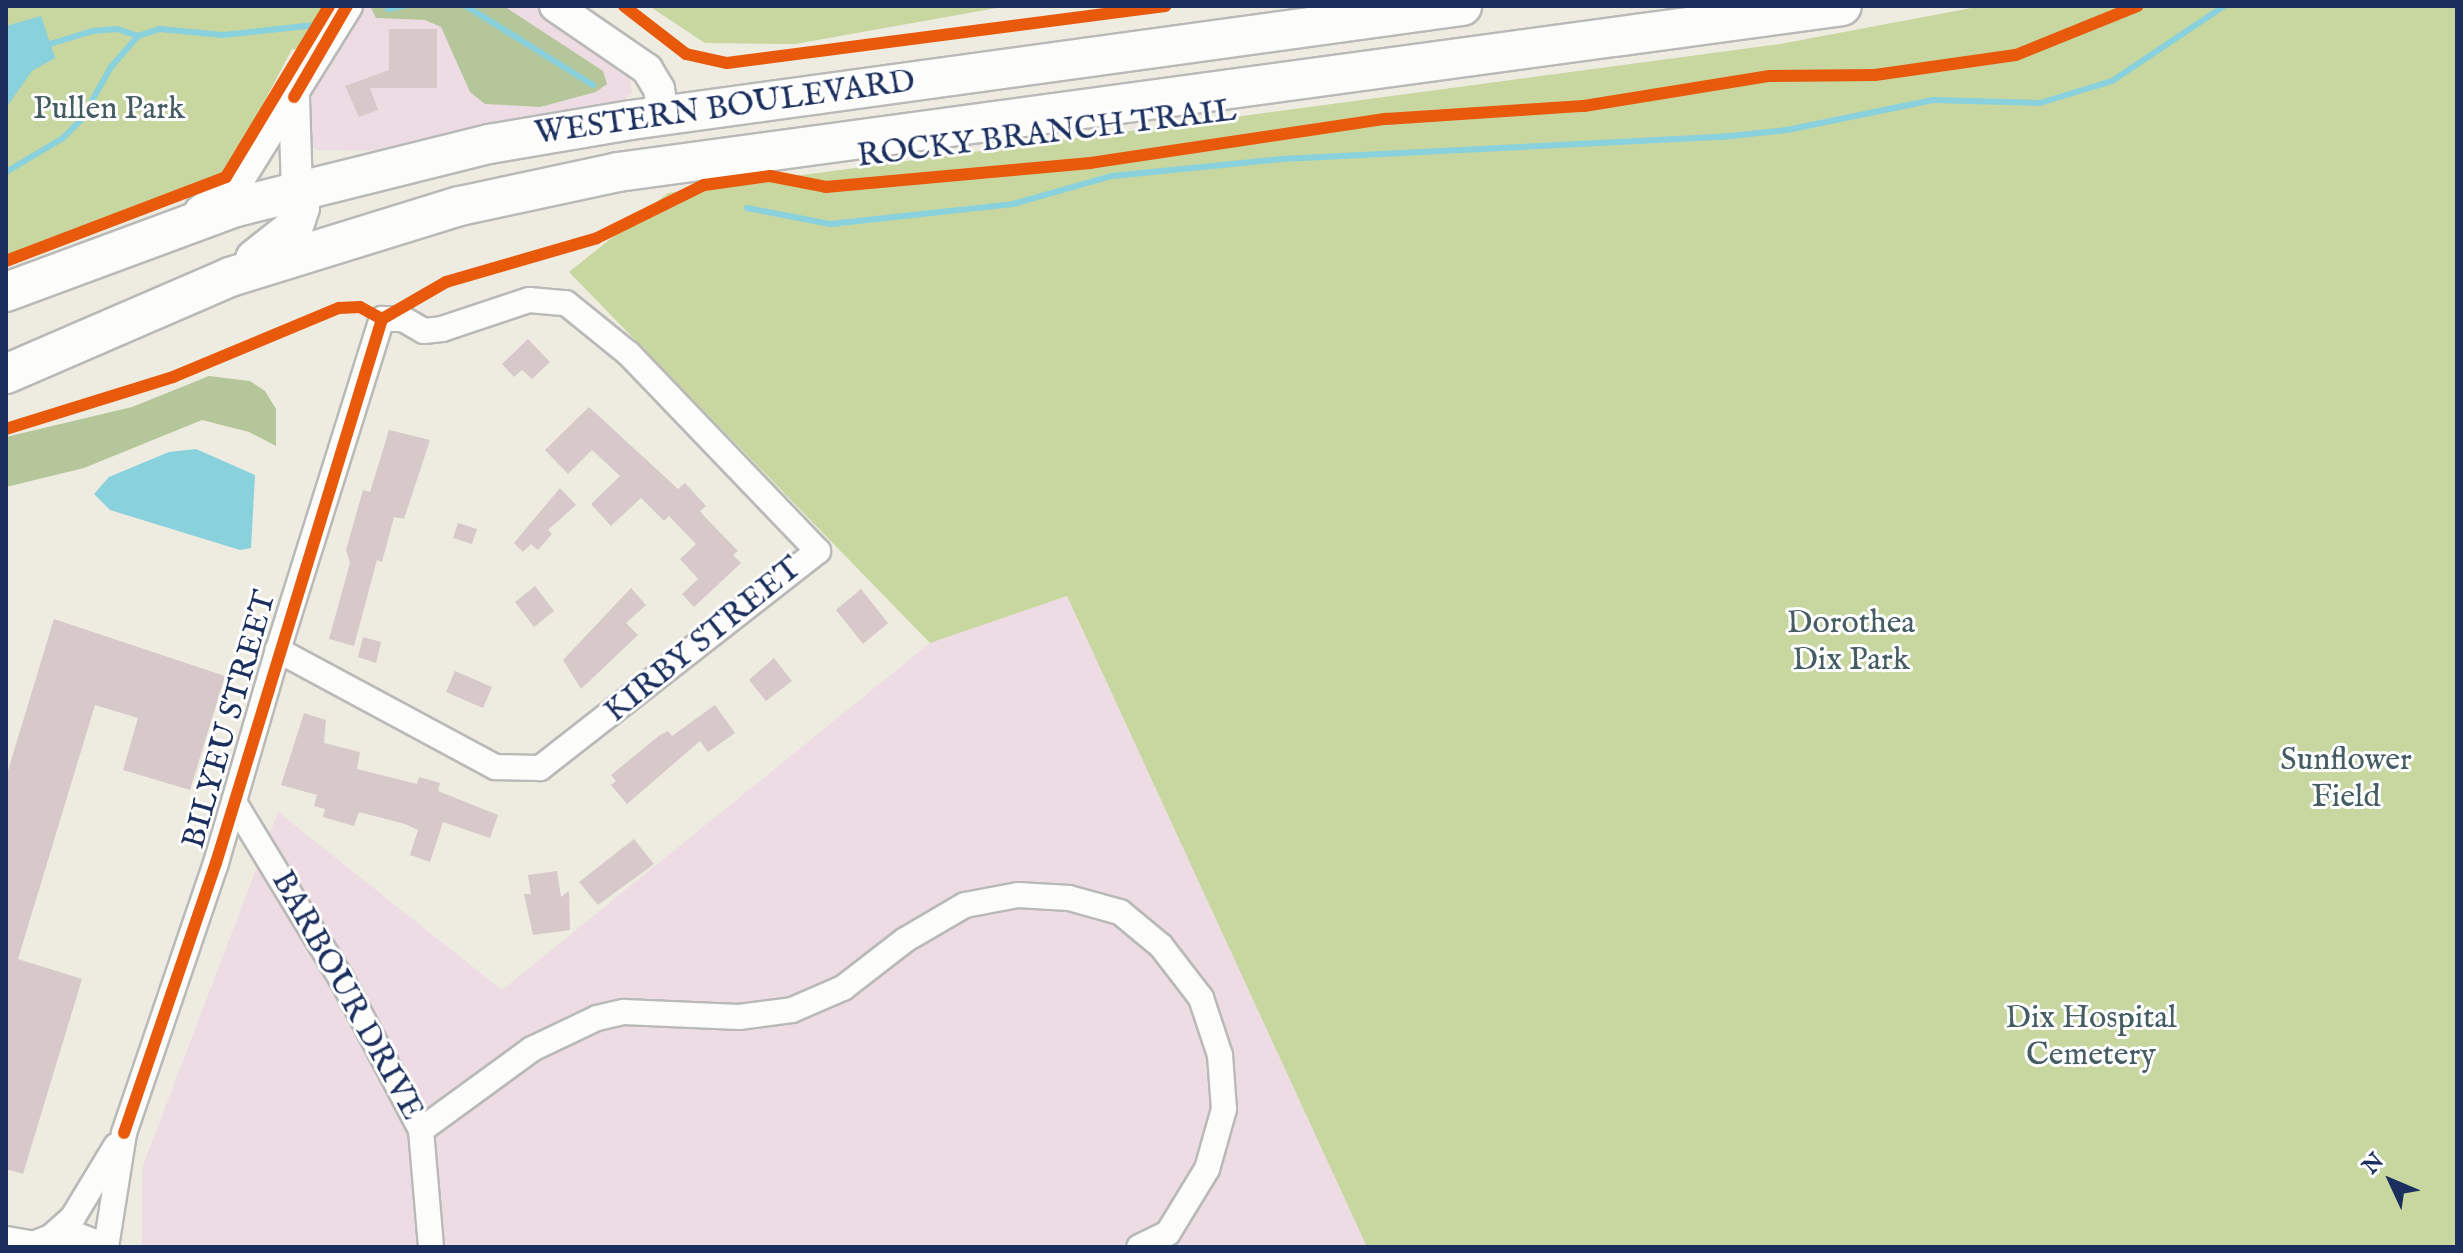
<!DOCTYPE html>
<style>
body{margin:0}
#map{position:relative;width:2463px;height:1253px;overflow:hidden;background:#eeebe1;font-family:"IM FELL English",serif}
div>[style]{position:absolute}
.built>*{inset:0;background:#eedce4}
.green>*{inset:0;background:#c8d6a0}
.forest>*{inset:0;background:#b5c79a}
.water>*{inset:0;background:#89d1dd}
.stream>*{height:6px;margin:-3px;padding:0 3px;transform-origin:3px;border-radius:3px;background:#89d1dd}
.building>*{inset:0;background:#d7c9ca}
.roads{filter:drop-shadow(2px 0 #b9bab8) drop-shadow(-2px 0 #b9bab8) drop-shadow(0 2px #b9bab8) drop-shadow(0 -2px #b9bab8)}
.minor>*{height:24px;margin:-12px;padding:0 12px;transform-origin:12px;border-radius:12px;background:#fcfcfa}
.tertiary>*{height:30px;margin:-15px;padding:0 15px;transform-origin:15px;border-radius:15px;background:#fcfcfa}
.primary>*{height:38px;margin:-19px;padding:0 19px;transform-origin:19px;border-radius:19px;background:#fcfcfa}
.cycleway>*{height:12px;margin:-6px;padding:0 6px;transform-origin:6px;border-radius:6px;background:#e8590c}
span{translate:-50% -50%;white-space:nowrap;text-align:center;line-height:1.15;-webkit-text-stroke:6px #fff;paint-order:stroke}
.street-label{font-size:32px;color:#1b2f5e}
.park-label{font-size:32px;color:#455c62}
.frame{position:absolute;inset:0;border:8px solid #1b2f5e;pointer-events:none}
.north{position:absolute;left:2351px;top:1141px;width:80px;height:80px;-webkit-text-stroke:6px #fff;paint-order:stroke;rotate:314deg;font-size:22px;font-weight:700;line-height:32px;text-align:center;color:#1b2f5e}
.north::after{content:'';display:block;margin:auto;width:28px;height:36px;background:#1b2f5e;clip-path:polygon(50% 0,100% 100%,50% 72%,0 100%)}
</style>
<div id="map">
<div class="built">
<i style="clip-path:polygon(363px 6px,534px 6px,629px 72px,632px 93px,618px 104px,397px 151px,317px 150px,309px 145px,303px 111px)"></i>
<i style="clip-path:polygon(1067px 596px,1367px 1247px,142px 1247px,142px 1168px,278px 812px,502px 990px,930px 643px)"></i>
</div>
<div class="green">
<i style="clip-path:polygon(6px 6px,325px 6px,308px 37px,298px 50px,292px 49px,227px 172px,6px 256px)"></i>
<i style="clip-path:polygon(649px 6px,1008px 6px,795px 44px,705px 43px)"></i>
<i style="clip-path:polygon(1982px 6px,2457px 6px,2457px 1247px,1367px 1247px,1067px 596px,930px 643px,569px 272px,668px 193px,1780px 44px)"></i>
</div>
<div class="forest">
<i style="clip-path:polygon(370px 6px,504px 6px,603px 71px,607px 84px,596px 92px,540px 107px,485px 104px,470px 92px,441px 27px,425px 20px,376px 18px)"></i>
<i style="clip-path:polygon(209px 376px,250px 381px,265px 391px,276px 409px,276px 446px,249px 432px,202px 420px,84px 468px,6px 487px,6px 437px,132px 407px)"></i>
</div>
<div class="water">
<i style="clip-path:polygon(41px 16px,55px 58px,32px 71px,6px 108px,6px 26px)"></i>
<i style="clip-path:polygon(196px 449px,255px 475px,251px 548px,240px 550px,110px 510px,94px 494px,109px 477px,169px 452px)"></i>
</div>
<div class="stream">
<i style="left:466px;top:6px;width:150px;rotate:31.9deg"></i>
<i style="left:388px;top:9px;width:15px;rotate:-11deg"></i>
<i style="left:50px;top:44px;width:45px;rotate:-16.8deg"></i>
<i style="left:93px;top:31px;width:24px;rotate:-5deg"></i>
<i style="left:117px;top:29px;width:22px;rotate:18deg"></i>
<i style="left:6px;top:172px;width:66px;rotate:-30.8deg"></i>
<i style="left:63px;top:138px;width:25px;rotate:-45deg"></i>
<i style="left:81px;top:120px;width:61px;rotate:-60.5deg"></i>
<i style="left:111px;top:67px;width:41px;rotate:-48.9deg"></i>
<i style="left:138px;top:36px;width:23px;rotate:-18deg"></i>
<i style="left:160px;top:29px;width:63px;rotate:5.4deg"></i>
<i style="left:223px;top:35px;width:93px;rotate:-6.2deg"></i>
<i style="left:747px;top:208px;width:85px;rotate:10.9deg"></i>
<i style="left:830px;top:224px;width:184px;rotate:-6.2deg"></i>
<i style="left:1013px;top:204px;width:103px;rotate:-15.8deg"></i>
<i style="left:1112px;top:176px;width:171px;rotate:-5.7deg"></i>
<i style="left:1282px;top:159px;width:440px;rotate:-2.9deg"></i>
<i style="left:1721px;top:137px;width:66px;rotate:-6.1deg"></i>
<i style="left:1787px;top:130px;width:149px;rotate:-11.6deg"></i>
<i style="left:1933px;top:100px;width:107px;rotate:1.6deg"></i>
<i style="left:2040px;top:103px;width:75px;rotate:-17deg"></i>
<i style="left:2112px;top:81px;width:135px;rotate:-33.8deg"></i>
</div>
<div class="building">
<i style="clip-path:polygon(389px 29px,437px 29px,437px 88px,370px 88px,378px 110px,359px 117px,345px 86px,389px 70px)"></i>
<i style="clip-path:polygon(528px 339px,550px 362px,532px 379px,522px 370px,514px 377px,502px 364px)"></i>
<i style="clip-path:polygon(589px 407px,678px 489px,685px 483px,706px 506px,700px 511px,705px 517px,738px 551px,733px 555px,741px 563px,694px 607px,682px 594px,698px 579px,680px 559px,696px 544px,669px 516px,664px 521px,641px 498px,611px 526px,591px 504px,620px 476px,592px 450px,568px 474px,545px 450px)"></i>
<i style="clip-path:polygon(389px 430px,430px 440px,404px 519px,394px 517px,382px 562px,377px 560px,354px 646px,329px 639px,350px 563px,346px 550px,363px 490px,370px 492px)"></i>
<i style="clip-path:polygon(560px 488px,576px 505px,548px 530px,552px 534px,538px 550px,531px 544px,523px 552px,514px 543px)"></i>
<i style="clip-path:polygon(458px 523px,477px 529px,472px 544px,453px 538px)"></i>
<i style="clip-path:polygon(535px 586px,554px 611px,534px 627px,515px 602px)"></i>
<i style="clip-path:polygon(631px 588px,646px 605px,626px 623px,638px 635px,581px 689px,563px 660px)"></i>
<i style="clip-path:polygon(861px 589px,888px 623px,863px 644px,836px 610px)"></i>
<i style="clip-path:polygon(54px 619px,225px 676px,190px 790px,123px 770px,138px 718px,95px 705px,18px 959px,82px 979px,23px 1174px,6px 1169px,6px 777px)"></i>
<i style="clip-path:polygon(363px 637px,381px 642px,376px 663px,358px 657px)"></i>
<i style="clip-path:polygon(774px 658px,792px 681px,766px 701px,749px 680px)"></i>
<i style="clip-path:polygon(455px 671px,492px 687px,483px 708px,446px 692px)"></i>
<i style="clip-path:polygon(715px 705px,735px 733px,708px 752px,700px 741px,627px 804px,611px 785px,616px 781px,611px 775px,660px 735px,668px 731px,672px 736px)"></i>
<i style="clip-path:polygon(304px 713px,326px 720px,324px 743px,360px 752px,357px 769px,417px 784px,419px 777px,440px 783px,438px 791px,498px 815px,490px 838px,443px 822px,430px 862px,410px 855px,418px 830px,405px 824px,359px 812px,354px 826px,323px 817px,325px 809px,314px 806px,317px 795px,281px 785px)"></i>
<i style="clip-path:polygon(634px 839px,654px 864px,598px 905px,579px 882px)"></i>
<i style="clip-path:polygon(557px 871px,561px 897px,569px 891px,570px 930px,533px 935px,524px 894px,531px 894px,528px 875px)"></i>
</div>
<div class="roads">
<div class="minor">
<i style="left:235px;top:804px;width:204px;rotate:58.7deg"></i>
<i style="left:341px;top:978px;width:172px;rotate:62.2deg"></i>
<i style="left:421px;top:1130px;width:117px;rotate:85.1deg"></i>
<i style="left:421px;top:1130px;width:137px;rotate:-36.1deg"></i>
<i style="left:532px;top:1049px;width:72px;rotate:-25.5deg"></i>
<i style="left:597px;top:1018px;width:28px;rotate:-13deg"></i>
<i style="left:624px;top:1012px;width:115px;rotate:2.5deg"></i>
<i style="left:739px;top:1017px;width:53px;rotate:-7.5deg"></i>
<i style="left:792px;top:1010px;width:56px;rotate:-23.3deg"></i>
<i style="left:843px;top:988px;width:78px;rotate:-37.7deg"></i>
<i style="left:905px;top:940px;width:69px;rotate:-30.3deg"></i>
<i style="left:965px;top:905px;width:54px;rotate:-10.7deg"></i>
<i style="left:1018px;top:895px;width:51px;rotate:3.4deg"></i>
<i style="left:1069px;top:898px;width:53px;rotate:15.4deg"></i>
<i style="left:1120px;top:912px;width:53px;rotate:39.7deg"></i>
<i style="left:1161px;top:946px;width:66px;rotate:52.4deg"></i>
<i style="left:1201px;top:998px;width:60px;rotate:71.6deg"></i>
<i style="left:1220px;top:1055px;width:54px;rotate:85.8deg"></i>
<i style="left:1224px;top:1109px;width:62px;rotate:105.8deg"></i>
<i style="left:1207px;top:1169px;width:75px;rotate:121.4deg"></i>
<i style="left:1168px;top:1233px;width:32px;rotate:154deg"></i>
<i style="left:51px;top:1237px;width:30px;rotate:-42deg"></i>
<i style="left:73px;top:1217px;width:83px;rotate:-58.8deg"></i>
<i style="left:106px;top:1247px;width:115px;rotate:-81deg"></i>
<i style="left:124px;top:1133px;width:285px;rotate:-71.2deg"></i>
<i style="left:216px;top:863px;width:222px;rotate:-73.8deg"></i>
<i style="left:278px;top:650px;width:347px;rotate:-72.6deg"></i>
<i style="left:382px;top:319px;width:21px"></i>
<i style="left:403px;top:319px;width:24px;rotate:30deg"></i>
<i style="left:424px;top:331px;width:18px;rotate:-6deg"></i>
<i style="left:442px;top:329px;width:92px;rotate:-18.4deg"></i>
<i style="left:529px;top:300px;width:37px;rotate:5deg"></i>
<i style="left:566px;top:303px;width:81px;rotate:39deg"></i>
<i style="left:629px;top:354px;width:273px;rotate:46.2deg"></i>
<i style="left:818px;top:551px;width:353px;rotate:142deg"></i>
<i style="left:540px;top:768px;width:45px;rotate:-178.7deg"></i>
<i style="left:495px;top:767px;width:247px;rotate:-151.7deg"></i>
</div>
<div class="tertiary">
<i style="left:555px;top:6px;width:112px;rotate:34.4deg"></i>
<i style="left:647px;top:69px;width:23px;rotate:59deg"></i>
<i style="left:659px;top:89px;width:26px;rotate:81deg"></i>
<i style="left:294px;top:99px;width:90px;rotate:88.1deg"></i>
<i style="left:200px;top:211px;width:45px;rotate:-36.9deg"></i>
<i style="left:236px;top:184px;width:210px;rotate:-58.1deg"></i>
<i style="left:6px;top:1242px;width:28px;rotate:10deg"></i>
<i style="left:34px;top:1247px;width:35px;rotate:-22deg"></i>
<i style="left:66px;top:1234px;width:36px;rotate:21deg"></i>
</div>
<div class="primary">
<i style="left:255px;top:259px;width:48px;rotate:-38.3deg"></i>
<i style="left:293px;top:229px;width:23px;rotate:-72deg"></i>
<i style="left:300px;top:207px;width:18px;rotate:-99deg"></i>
<i style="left:6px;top:292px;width:245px;rotate:-20.3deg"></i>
<i style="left:236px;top:207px;width:261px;rotate:-14deg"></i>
<i style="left:489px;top:144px;width:144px;rotate:-9.6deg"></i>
<i style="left:631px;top:120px;width:839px;rotate:-7.81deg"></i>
<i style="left:6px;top:374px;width:244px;rotate:-23.4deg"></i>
<i style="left:230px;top:277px;width:241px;rotate:-17.2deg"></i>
<i style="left:460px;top:206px;width:162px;rotate:-12.1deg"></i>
<i style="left:618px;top:172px;width:1235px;rotate:-7.72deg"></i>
</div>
</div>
<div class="cycleway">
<i style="left:624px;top:6px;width:78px;rotate:37.7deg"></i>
<i style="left:686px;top:54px;width:42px;rotate:12.4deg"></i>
<i style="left:727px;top:63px;width:442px;rotate:-7.4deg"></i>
<i style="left:294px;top:97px;width:105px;rotate:-59.8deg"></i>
<i style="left:6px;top:261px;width:235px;rotate:-20.9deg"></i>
<i style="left:226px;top:177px;width:200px;rotate:-58.9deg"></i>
<i style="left:382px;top:319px;width:74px;rotate:-30deg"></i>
<i style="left:446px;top:282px;width:157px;rotate:-16.2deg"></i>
<i style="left:597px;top:238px;width:119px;rotate:-26.4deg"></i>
<i style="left:704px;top:185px;width:67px;rotate:-7.8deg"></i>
<i style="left:770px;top:176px;width:57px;rotate:11.1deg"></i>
<i style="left:826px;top:187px;width:265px;rotate:-5.2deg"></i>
<i style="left:1090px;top:163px;width:299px;rotate:-8.5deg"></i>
<i style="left:1386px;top:119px;width:198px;rotate:-3.8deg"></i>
<i style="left:1584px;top:106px;width:188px;rotate:-9.2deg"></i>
<i style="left:1770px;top:76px;width:105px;rotate:-0.5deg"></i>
<i style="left:1875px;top:75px;width:142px;rotate:-8.1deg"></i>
<i style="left:2016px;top:55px;width:131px;rotate:-22deg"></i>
<i style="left:6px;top:429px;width:175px;rotate:-17.3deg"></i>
<i style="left:173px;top:377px;width:180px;rotate:-22.6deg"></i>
<i style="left:339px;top:308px;width:21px;rotate:-3deg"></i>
<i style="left:360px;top:307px;width:25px;rotate:29deg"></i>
<i style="left:124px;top:1133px;width:285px;rotate:-71.2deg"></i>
<i style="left:216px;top:863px;width:569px;rotate:-73.03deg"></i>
</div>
<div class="street-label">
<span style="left:725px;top:109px;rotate:-8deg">WESTERN BOULEVARD</span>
<span style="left:1047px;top:135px;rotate:-7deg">ROCKY BRANCH TRAIL</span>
<span style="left:704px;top:641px;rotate:-39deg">KIRBY STREET</span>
<span style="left:231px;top:720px;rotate:-74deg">BILYEU STREET</span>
<span style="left:346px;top:996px;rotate:61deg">BARBOUR DRIVE</span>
</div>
<div class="park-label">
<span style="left:109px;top:110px">Pullen Park</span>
<span style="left:1851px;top:643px">Dorothea<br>Dix Park</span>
<span style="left:2346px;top:780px">Sunflower<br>Field</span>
<span style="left:2091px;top:1038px">Dix Hospital<br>Cemetery</span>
</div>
<div class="frame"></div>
<div class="north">N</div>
</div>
